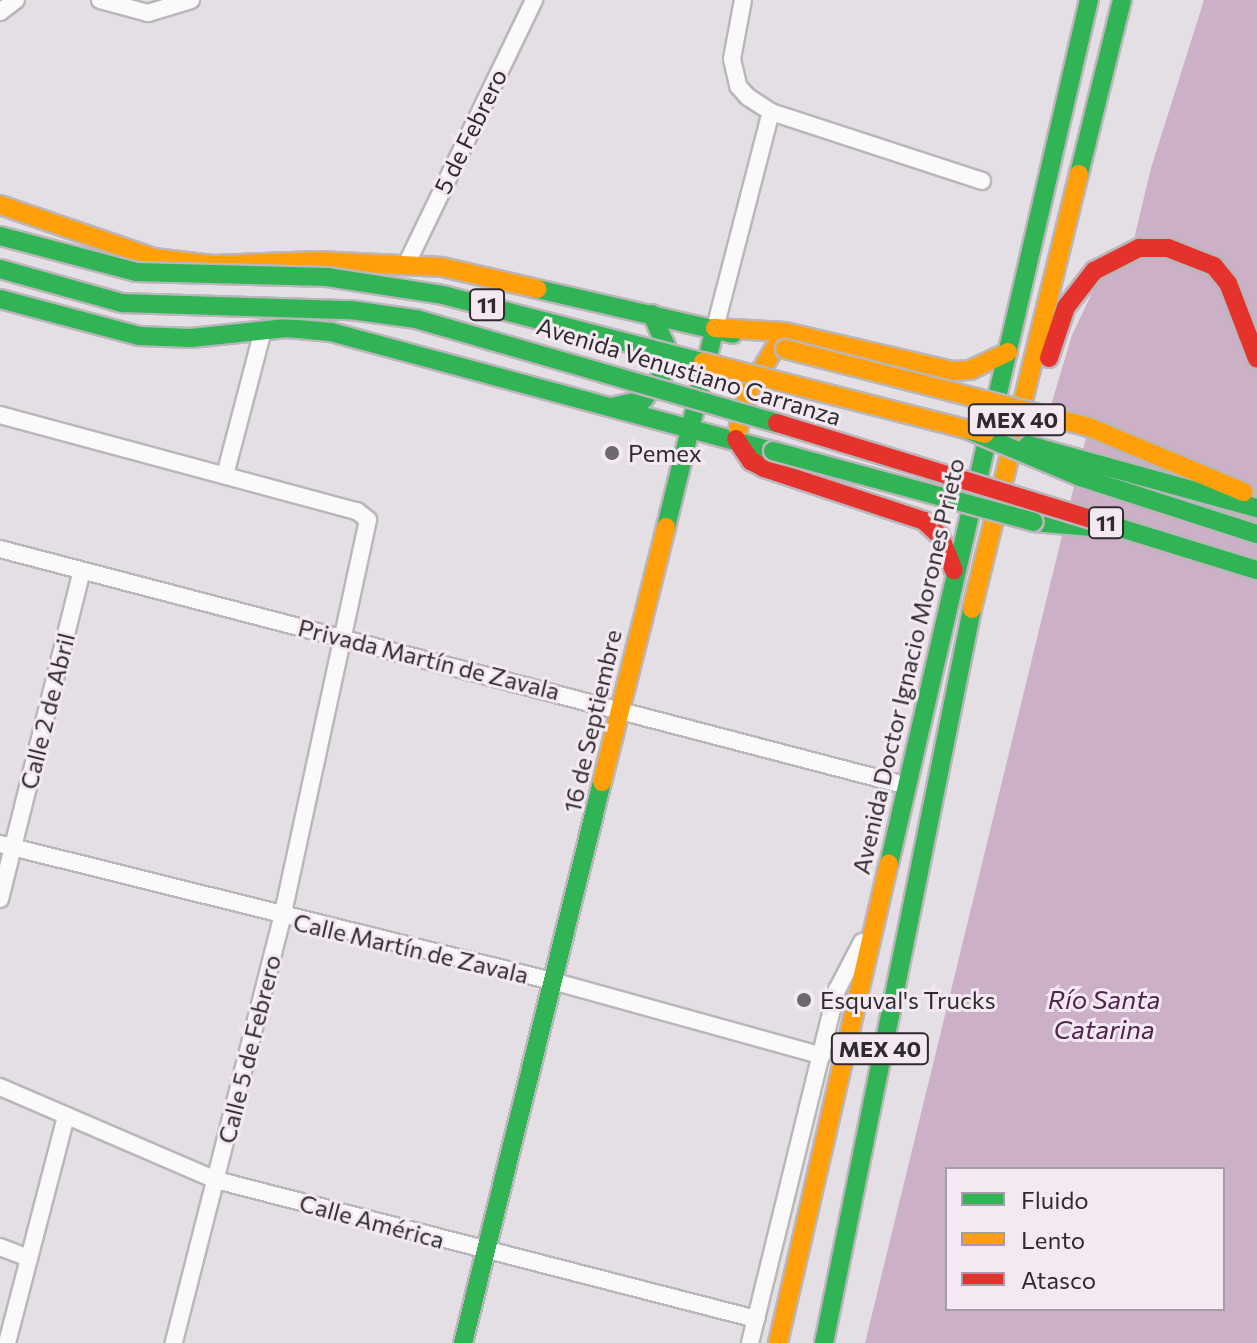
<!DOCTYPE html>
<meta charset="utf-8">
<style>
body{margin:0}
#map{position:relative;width:1257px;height:1343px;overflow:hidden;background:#e4dfe4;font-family:Commissioner,sans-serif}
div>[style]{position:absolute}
.water>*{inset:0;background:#cbb0c7}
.roads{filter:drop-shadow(2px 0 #bab6ba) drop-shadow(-2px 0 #bab6ba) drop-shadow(0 2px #bab6ba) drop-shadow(0 -2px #bab6ba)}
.street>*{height:16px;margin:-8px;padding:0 8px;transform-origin:8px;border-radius:8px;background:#fbfafb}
.fast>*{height:18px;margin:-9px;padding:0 9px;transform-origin:9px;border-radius:9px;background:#30b455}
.slow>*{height:18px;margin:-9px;padding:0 9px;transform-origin:9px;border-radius:9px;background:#ff9f0a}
.jam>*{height:18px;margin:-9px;padding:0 9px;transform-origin:9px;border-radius:9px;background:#e5322d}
.bridges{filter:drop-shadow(2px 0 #bab6ba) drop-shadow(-2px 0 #bab6ba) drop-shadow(0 2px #bab6ba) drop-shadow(0 -2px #bab6ba)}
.fast-bridge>*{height:18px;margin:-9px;padding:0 9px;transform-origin:9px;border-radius:9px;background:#30b455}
.slow-bridge>*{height:18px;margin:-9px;padding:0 9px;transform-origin:9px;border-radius:9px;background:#ff9f0a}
.jam-bridge>*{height:18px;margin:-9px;padding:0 9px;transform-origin:9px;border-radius:9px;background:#e5322d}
.dots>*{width:22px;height:22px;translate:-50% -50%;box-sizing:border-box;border:4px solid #f4e9f2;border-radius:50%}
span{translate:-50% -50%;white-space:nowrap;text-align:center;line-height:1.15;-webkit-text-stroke:6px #f4e9f2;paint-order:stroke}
.shield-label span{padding:2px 6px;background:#f4e9f2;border:2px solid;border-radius:6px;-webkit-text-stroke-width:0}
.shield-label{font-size:22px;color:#2e2a2e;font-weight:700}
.street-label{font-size:24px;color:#2e2a2e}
.poi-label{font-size:24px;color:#2e2a2e}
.left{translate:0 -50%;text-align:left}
.water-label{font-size:26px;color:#51244d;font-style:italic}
.legend{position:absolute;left:945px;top:1167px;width:280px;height:144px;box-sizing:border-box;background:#f4e9f2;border:2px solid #a59da4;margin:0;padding:10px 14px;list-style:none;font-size:24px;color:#2e2a2e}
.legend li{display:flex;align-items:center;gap:16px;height:40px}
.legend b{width:40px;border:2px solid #a59da4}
</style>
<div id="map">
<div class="water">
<i style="clip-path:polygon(evenodd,1204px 0,1257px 0,1257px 1343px,865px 1343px,1091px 417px,1051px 405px,1072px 335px,1103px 270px,1129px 260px,1151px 168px,1204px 0,947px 1169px,1223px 1169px,1223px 1309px,947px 1309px,947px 1169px)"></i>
</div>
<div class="roads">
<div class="street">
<i style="left:100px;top:0;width:50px;rotate:15.2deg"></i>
<i style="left:148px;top:13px;width:45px;rotate:-16.8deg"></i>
<i style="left:743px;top:0;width:60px;rotate:100.6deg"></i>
<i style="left:732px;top:59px;width:28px;rotate:77deg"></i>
<i style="left:738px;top:86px;width:15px;rotate:48deg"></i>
<i style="left:748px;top:97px;width:27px;rotate:33deg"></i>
<i style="left:771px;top:112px;width:222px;rotate:18.1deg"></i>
<i style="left:0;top:12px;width:20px;rotate:-37deg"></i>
<i style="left:407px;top:263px;width:292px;rotate:-64.2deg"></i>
<i style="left:715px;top:328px;width:223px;rotate:-75.5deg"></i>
<i style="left:0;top:415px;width:370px;rotate:15.1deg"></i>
<i style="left:357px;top:511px;width:14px;rotate:39deg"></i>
<i style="left:368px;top:520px;width:407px;rotate:102.2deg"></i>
<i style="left:282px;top:918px;width:439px;rotate:104.3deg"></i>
<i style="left:225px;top:475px;width:150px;rotate:-75.3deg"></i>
<i style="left:0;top:549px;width:934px;rotate:14.63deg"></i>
<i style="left:0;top:844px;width:573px;rotate:13.94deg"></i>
<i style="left:556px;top:982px;width:276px;rotate:15.5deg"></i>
<i style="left:0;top:899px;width:338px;rotate:-76deg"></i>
<i style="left:0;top:1087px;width:235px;rotate:23.3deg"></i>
<i style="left:216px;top:1180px;width:558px;rotate:14.43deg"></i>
<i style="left:0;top:1247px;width:31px;rotate:21deg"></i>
<i style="left:7px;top:1343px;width:235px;rotate:-75.4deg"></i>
<i style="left:750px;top:1343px;width:364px;rotate:-76.2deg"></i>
<i style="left:837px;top:990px;width:54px;rotate:-62.5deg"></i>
</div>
<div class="fast">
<i style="left:1079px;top:174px;width:179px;rotate:-76.1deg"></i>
<i style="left:537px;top:289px;width:201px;rotate:12.9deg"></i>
<i style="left:0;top:299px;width:144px;rotate:14.9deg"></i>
<i style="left:139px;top:336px;width:52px;rotate:2.2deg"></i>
<i style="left:191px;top:338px;width:96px;rotate:-6deg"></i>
<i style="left:286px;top:328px;width:45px;rotate:5.1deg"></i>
<i style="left:331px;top:332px;width:458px;rotate:15.1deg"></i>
<i style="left:612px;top:407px;width:32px;rotate:-13deg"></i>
<i style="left:643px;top:400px;width:33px;rotate:-52deg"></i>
<i style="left:663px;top:374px;width:28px;rotate:-84deg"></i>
<i style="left:666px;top:346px;width:35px;rotate:-114deg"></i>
<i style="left:1034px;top:522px;width:69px;rotate:5deg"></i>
<i style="left:666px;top:527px;width:205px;rotate:-76.2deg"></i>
<i style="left:889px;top:864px;width:887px;rotate:-76.97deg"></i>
<i style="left:463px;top:1343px;width:578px;rotate:-76.08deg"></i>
<i style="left:824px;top:1343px;width:749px;rotate:-78.6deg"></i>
</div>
<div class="slow">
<i style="left:0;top:205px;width:163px;rotate:19deg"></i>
<i style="left:154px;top:258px;width:59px;rotate:6.8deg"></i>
<i style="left:213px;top:265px;width:104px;rotate:-2.2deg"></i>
<i style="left:317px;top:261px;width:125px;rotate:2.7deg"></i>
<i style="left:442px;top:267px;width:98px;rotate:13deg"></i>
<i style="left:715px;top:328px;width:70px;rotate:3.3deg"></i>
<i style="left:785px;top:332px;width:172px;rotate:13.1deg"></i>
<i style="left:953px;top:371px;width:17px;rotate:-3deg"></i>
<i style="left:970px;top:370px;width:42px;rotate:-25.3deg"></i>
<i style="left:738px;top:430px;width:39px;rotate:-75deg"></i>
<i style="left:748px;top:392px;width:54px;rotate:-58.7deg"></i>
<i style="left:972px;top:609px;width:448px;rotate:-76.2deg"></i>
<i style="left:602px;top:782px;width:263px;rotate:-75.9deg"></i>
<i style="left:778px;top:1343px;width:492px;rotate:-77deg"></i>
</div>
<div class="jam">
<i style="left:1049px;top:358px;width:54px;rotate:-71.6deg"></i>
<i style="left:1066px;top:307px;width:46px;rotate:-52.1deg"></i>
<i style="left:1094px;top:271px;width:51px;rotate:-27.1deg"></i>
<i style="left:1139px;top:248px;width:29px"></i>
<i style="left:1168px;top:248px;width:49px;rotate:21.4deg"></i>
<i style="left:1214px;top:266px;width:22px;rotate:51deg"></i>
<i style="left:1228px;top:283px;width:81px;rotate:69.1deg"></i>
<i style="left:736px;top:439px;width:27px;rotate:56deg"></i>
<i style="left:751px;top:461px;width:15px;rotate:28deg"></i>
<i style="left:764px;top:468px;width:169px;rotate:18.3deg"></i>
<i style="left:924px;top:521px;width:22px;rotate:43deg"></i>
<i style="left:940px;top:536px;width:37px;rotate:68deg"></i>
</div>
</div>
<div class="bridges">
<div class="fast-bridge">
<i style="left:0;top:236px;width:141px;rotate:14.8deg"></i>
<i style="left:136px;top:272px;width:191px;rotate:1.5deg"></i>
<i style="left:327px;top:277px;width:117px;rotate:8.8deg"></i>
<i style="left:443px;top:295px;width:268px;rotate:14.5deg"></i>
<i style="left:0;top:269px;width:127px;rotate:15.6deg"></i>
<i style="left:122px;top:303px;width:229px;rotate:1.8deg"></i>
<i style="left:351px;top:310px;width:66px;rotate:7.9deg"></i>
<i style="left:416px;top:319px;width:376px;rotate:16.1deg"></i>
<i style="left:966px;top:429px;width:124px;rotate:22.8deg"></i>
<i style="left:1080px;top:477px;width:186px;rotate:17.9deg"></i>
<i style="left:1028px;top:445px;width:238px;rotate:15.4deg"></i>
<i style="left:773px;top:451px;width:270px;rotate:15.2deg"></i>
<i style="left:1104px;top:523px;width:160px;rotate:17.1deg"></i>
</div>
<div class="slow-bridge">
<i style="left:785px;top:349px;width:314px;rotate:14.4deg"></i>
<i style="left:1089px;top:427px;width:168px;rotate:22.8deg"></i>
<i style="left:703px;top:362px;width:291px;rotate:14.3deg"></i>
</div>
<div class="jam-bridge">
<i style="left:777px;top:423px;width:342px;rotate:17deg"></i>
</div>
</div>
<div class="dots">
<i style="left:612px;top:453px;background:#6e696e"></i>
<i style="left:804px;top:1000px;background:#6e696e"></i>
</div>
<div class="shield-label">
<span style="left:487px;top:305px">11</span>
<span style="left:1017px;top:420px">MEX 40</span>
<span style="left:1106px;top:523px">11</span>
<span style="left:880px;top:1049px">MEX 40</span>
</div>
<div class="street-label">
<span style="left:470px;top:131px;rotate:-64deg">5 de Febrero</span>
<span style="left:689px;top:371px;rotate:17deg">Avenida Venustiano Carranza</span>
<span style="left:429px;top:659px;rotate:14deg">Privada Martín de Zavala</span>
<span style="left:908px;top:666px;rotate:-77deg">Avenida Doctor Ignacio Morones Prieto</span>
<span style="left:47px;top:711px;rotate:-76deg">Calle 2 de Abril</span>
<span style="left:592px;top:721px;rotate:-77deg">16 de Septiembre</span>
<span style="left:411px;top:948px;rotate:13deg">Calle Martín de Zavala</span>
<span style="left:249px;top:1049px;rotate:-76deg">Calle 5 de Febrero</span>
<span style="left:372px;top:1221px;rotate:15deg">Calle América</span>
</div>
<div class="poi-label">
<span class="left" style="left:628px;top:453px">Pemex</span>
<span class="left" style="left:820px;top:1000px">Esquval's Trucks</span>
</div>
<div class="water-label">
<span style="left:1104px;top:1014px">Río Santa<br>Catarina</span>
</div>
<ul class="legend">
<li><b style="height:10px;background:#30b455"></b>Fluido</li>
<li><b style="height:10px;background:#ff9f0a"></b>Lento</li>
<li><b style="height:10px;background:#e5322d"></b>Atasco</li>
</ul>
</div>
